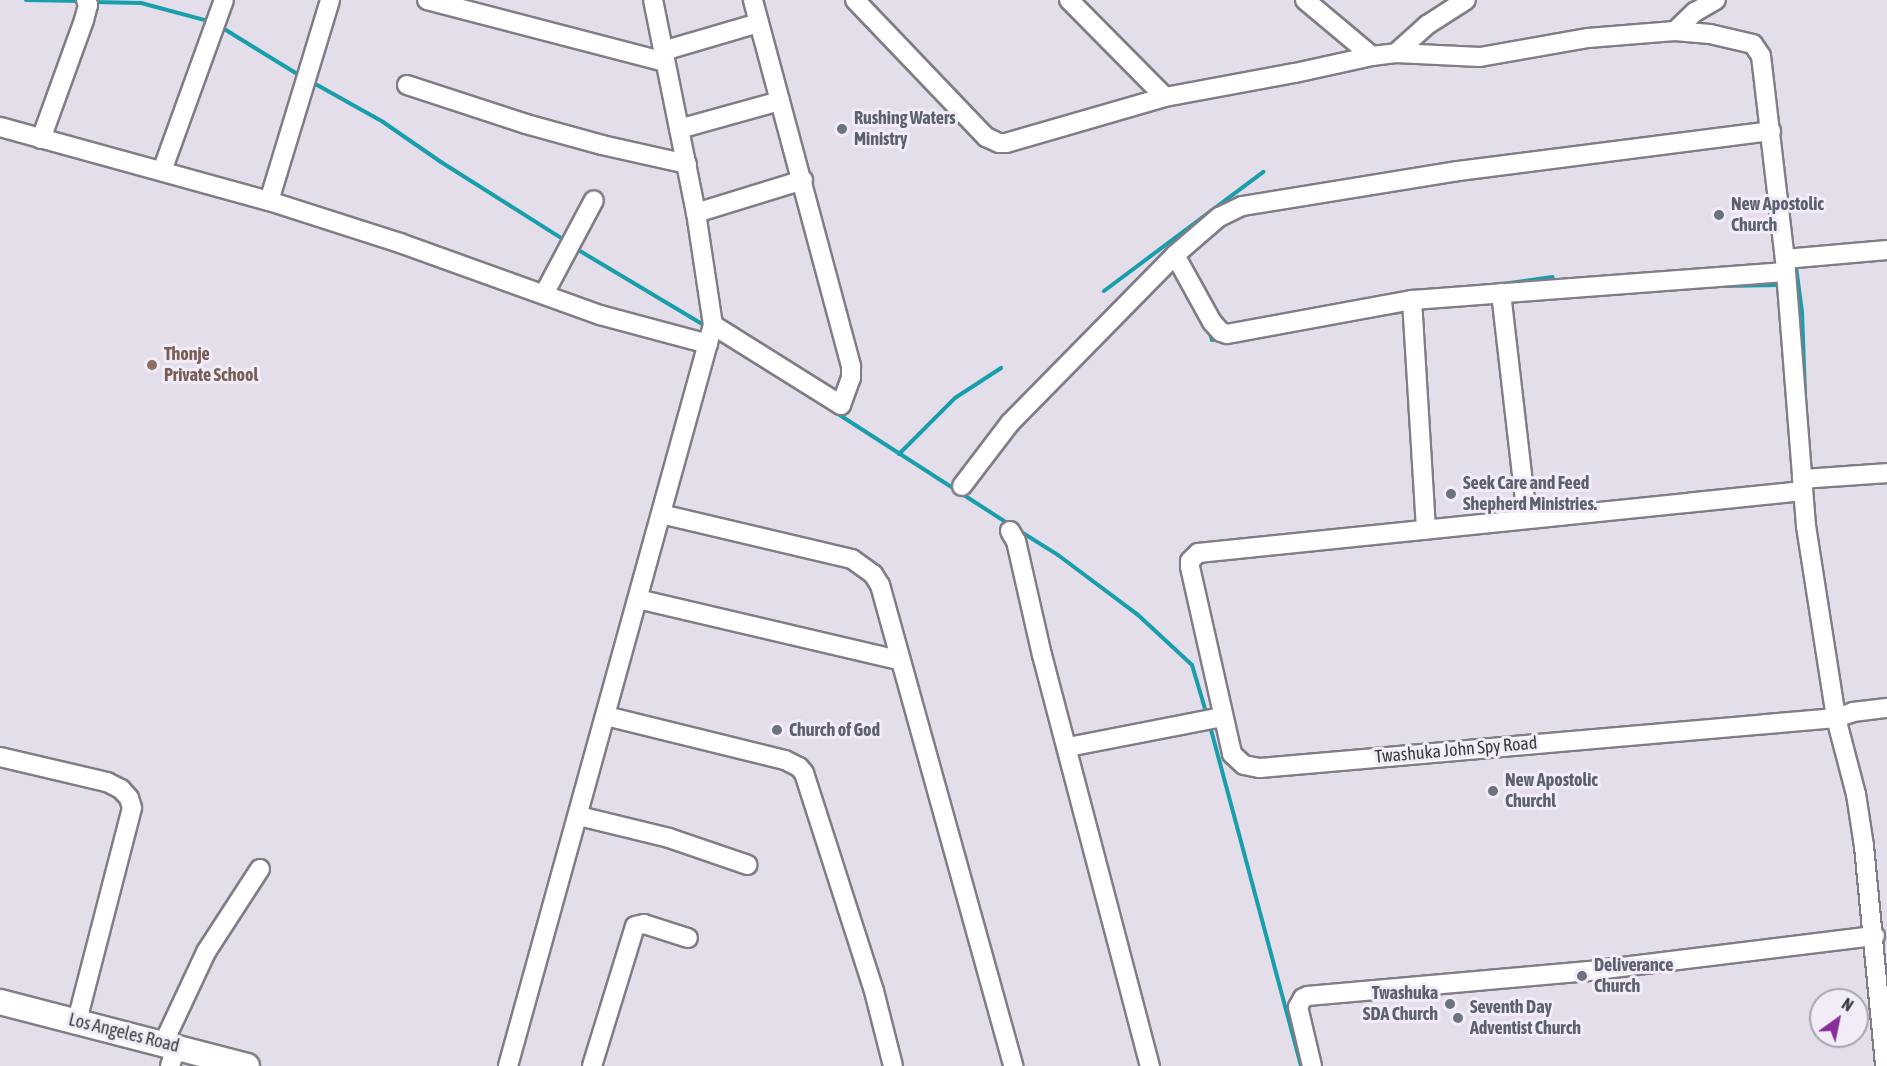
<!DOCTYPE html>
<style>
body{margin:0}
#map{position:relative;width:1887px;height:1066px;overflow:hidden;background:#e3dee9;font-family:"Asap Condensed",sans-serif}
div>[style]{position:absolute}
.stream>*{height:4px;margin:-2px;padding:0 2px;transform-origin:2px;border-radius:2px;background:#199eac}
.roads{filter:drop-shadow(2px 0 #817d86) drop-shadow(-2px 0 #817d86) drop-shadow(0 2px #817d86) drop-shadow(0 -2px #817d86)}
.minor>*{height:18px;margin:-9px;padding:0 9px;transform-origin:9px;border-radius:9px;background:#fff}
.major>*{height:24px;margin:-12px;padding:0 12px;transform-origin:12px;border-radius:12px;background:#fff}
.dots>*{width:16px;height:16px;translate:-50% -50%;box-sizing:border-box;border:3px solid #f1ecf7;border-radius:50%}
span{translate:-50% -50%;white-space:nowrap;text-align:center;line-height:1.15;-webkit-text-stroke:6px #f1ecf7;paint-order:stroke}
.worship-label{font-size:18px;color:#5b616d;font-weight:700}
.left{translate:0 -50%;text-align:left}
.right{translate:-100% -50%;text-align:right}
.education-label{font-size:18px;color:#785e54;font-weight:700}
.street-label{font-size:18px;color:#3d3b3f}
.north{position:absolute;left:1809px;top:988px;width:60px;height:60px;box-sizing:border-box;background:#f1ecf7;border:2px solid #a9a5ad;border-radius:50%;rotate:33deg;font-size:16px;font-weight:700;line-height:24px;text-align:center;color:#3d3b3f}
.north::after{content:'';display:block;margin:auto;width:21px;height:27px;background:#882e9a;clip-path:polygon(50% 0,100% 100%,50% 72%,0 100%)}
</style>
<div id="map">
<div class="stream">
<i style="left:26px;top:0;width:55px;rotate:1deg"></i>
<i style="left:93px;top:2px;width:48px;rotate:1.2deg"></i>
<i style="left:141px;top:3px;width:73px;rotate:15deg"></i>
<i style="left:221px;top:27px;width:92px;rotate:31.6deg"></i>
<i style="left:310px;top:81px;width:84px;rotate:29.3deg"></i>
<i style="left:383px;top:122px;width:70px;rotate:34.6deg"></i>
<i style="left:441px;top:162px;width:148px;rotate:32.3deg"></i>
<i style="left:575px;top:248px;width:154px;rotate:30.9deg"></i>
<i style="left:1800px;top:266px;width:4px;rotate:166deg"></i>
<i style="left:1796px;top:267px;width:45px;rotate:82.4deg"></i>
<i style="left:1802px;top:312px;width:109px;rotate:87.9deg"></i>
<i style="left:1721px;top:286px;width:57px;rotate:-1deg"></i>
<i style="left:1778px;top:285px;width:5px;rotate:37deg"></i>
<i style="left:1104px;top:291px;width:199px;rotate:-36.8deg"></i>
<i style="left:1408px;top:292px;width:95px;rotate:-4.8deg"></i>
<i style="left:1503px;top:284px;width:50px;rotate:-8deg"></i>
<i style="left:1418px;top:309px;width:19px;rotate:-6deg"></i>
<i style="left:1386px;top:314px;width:22px;rotate:-8deg"></i>
<i style="left:1209px;top:330px;width:10px;rotate:73deg"></i>
<i style="left:1212px;top:340px;width:9px;rotate:-13deg"></i>
<i style="left:821px;top:403px;width:224px;rotate:32.8deg"></i>
<i style="left:899px;top:454px;width:79px;rotate:-45deg"></i>
<i style="left:955px;top:398px;width:55px;rotate:-33.1deg"></i>
<i style="left:1018px;top:530px;width:47px;rotate:32deg"></i>
<i style="left:1058px;top:555px;width:99px;rotate:36.8deg"></i>
<i style="left:1137px;top:614px;width:75px;rotate:42.8deg"></i>
<i style="left:1192px;top:665px;width:49px;rotate:73.4deg"></i>
<i style="left:1210px;top:726px;width:352px;rotate:75deg"></i>
</div>
<div class="roads">
<div class="minor">
<i style="left:427px;top:0;width:246px;rotate:14.6deg"></i>
<i style="left:855px;top:0;width:190px;rotate:46.3deg"></i>
<i style="left:986px;top:137px;width:14px;rotate:25deg"></i>
<i style="left:999px;top:143px;width:7px"></i>
<i style="left:1006px;top:143px;width:166px;rotate:-16.1deg"></i>
<i style="left:1165px;top:97px;width:132px;rotate:-10.5deg"></i>
<i style="left:1295px;top:73px;width:79px;rotate:-12.4deg"></i>
<i style="left:1069px;top:0;width:136px;rotate:45.3deg"></i>
<i style="left:1305px;top:0;width:87px;rotate:39.9deg"></i>
<i style="left:1372px;top:56px;width:24px;rotate:-7deg"></i>
<i style="left:1396px;top:53px;width:84px;rotate:2.7deg"></i>
<i style="left:1480px;top:57px;width:110px;rotate:-10deg"></i>
<i style="left:1588px;top:38px;width:87px;rotate:-4.6deg"></i>
<i style="left:1675px;top:31px;width:35px;rotate:5deg"></i>
<i style="left:1710px;top:34px;width:44px;rotate:13.1deg"></i>
<i style="left:1753px;top:44px;width:14px;rotate:56deg"></i>
<i style="left:1761px;top:56px;width:204px;rotate:83.3deg"></i>
<i style="left:1785px;top:259px;width:268px;rotate:85.5deg"></i>
<i style="left:1806px;top:526px;width:194px;rotate:81.1deg"></i>
<i style="left:1836px;top:718px;width:79px;rotate:75.3deg"></i>
<i style="left:1856px;top:794px;width:53px;rotate:81.3deg"></i>
<i style="left:1864px;top:846px;width:221px;rotate:84.5deg"></i>
<i style="left:1675px;top:31px;width:28px;rotate:-44deg"></i>
<i style="left:1695px;top:12px;width:24px;rotate:-30deg"></i>
<i style="left:663px;top:51px;width:100px;rotate:-16.3deg"></i>
<i style="left:1396px;top:53px;width:42px;rotate:-42.1deg"></i>
<i style="left:1427px;top:25px;width:46px;rotate:-32.7deg"></i>
<i style="left:407px;top:85px;width:125px;rotate:18.1deg"></i>
<i style="left:526px;top:124px;width:79px;rotate:15.4deg"></i>
<i style="left:602px;top:145px;width:87px;rotate:12.6deg"></i>
<i style="left:0;top:127px;width:279px;rotate:15.4deg"></i>
<i style="left:269px;top:201px;width:138px;rotate:17.8deg"></i>
<i style="left:400px;top:243px;width:213px;rotate:19.8deg"></i>
<i style="left:600px;top:315px;width:112px;rotate:15deg"></i>
<i style="left:679px;top:129px;width:105px;rotate:-15.5deg"></i>
<i style="left:1771px;top:131px;width:316px;rotate:172.7deg"></i>
<i style="left:1458px;top:171px;width:219px;rotate:170.8deg"></i>
<i style="left:1242px;top:206px;width:25px;rotate:154deg"></i>
<i style="left:1219px;top:217px;width:58px;rotate:139.2deg"></i>
<i style="left:1175px;top:255px;width:77px;rotate:61.1deg"></i>
<i style="left:1212px;top:322px;width:13px;rotate:48deg"></i>
<i style="left:1221px;top:332px;width:6px;rotate:18deg"></i>
<i style="left:1227px;top:334px;width:188px;rotate:-10.4deg"></i>
<i style="left:1412px;top:300px;width:375px;rotate:-4.3deg"></i>
<i style="left:41px;top:139px;width:127px;rotate:-70.1deg"></i>
<i style="left:84px;top:20px;width:16px;rotate:-75deg"></i>
<i style="left:88px;top:5px;width:5px;rotate:-112deg"></i>
<i style="left:162px;top:171px;width:182px;rotate:-70.1deg"></i>
<i style="left:269px;top:201px;width:210px;rotate:-73.1deg"></i>
<i style="left:696px;top:213px;width:112px;rotate:-17.1deg"></i>
<i style="left:1785px;top:259px;width:102px;rotate:-5deg"></i>
<i style="left:1501px;top:293px;width:226px;rotate:83.4deg"></i>
<i style="left:544px;top:294px;width:106px;rotate:-62deg"></i>
<i style="left:1412px;top:300px;width:230px;rotate:86.5deg"></i>
<i style="left:713px;top:325px;width:151px;rotate:32deg"></i>
<i style="left:841px;top:405px;width:29px;rotate:-70deg"></i>
<i style="left:851px;top:378px;width:12px;rotate:-90deg"></i>
<i style="left:851px;top:366px;width:379px;rotate:-105deg"></i>
<i style="left:1802px;top:479px;width:85px;rotate:-4deg"></i>
<i style="left:962px;top:486px;width:79px;rotate:-52.7deg"></i>
<i style="left:1010px;top:423px;width:235px;rotate:-45.5deg"></i>
<i style="left:1803px;top:491px;width:608px;rotate:174.15deg"></i>
<i style="left:1198px;top:553px;width:11px;rotate:135deg"></i>
<i style="left:1190px;top:561px;width:6px;rotate:90deg"></i>
<i style="left:1190px;top:567px;width:192px;rotate:77.3deg"></i>
<i style="left:1232px;top:754px;width:16px;rotate:43deg"></i>
<i style="left:1244px;top:765px;width:16px;rotate:11deg"></i>
<i style="left:1260px;top:768px;width:578px;rotate:-4.96deg"></i>
<i style="left:1836px;top:718px;width:18px;rotate:-19deg"></i>
<i style="left:1853px;top:712px;width:34px;rotate:-7deg"></i>
<i style="left:661px;top:514px;width:196px;rotate:13.3deg"></i>
<i style="left:852px;top:559px;width:26px;rotate:36deg"></i>
<i style="left:873px;top:574px;width:13px;rotate:58deg"></i>
<i style="left:880px;top:585px;width:499px;rotate:74.5deg"></i>
<i style="left:1010px;top:531px;width:12px;rotate:59deg"></i>
<i style="left:1016px;top:541px;width:117px;rotate:77.2deg"></i>
<i style="left:1042px;top:655px;width:425px;rotate:75.3deg"></i>
<i style="left:638px;top:599px;width:268px;rotate:13.2deg"></i>
<i style="left:606px;top:716px;width:184px;rotate:13.8deg"></i>
<i style="left:785px;top:760px;width:16px;rotate:27deg"></i>
<i style="left:799px;top:767px;width:8px;rotate:50deg"></i>
<i style="left:804px;top:773px;width:229px;rotate:72.2deg"></i>
<i style="left:874px;top:991px;width:77px;rotate:75.8deg"></i>
<i style="left:1068px;top:747px;width:158px;rotate:-11deg"></i>
<i style="left:0;top:757px;width:110px;rotate:13.2deg"></i>
<i style="left:107px;top:782px;width:16px;rotate:27deg"></i>
<i style="left:121px;top:789px;width:12px;rotate:48deg"></i>
<i style="left:129px;top:798px;width:10px;rotate:73deg"></i>
<i style="left:132px;top:808px;width:220px;rotate:104.5deg"></i>
<i style="left:579px;top:816px;width:93px;rotate:13.7deg"></i>
<i style="left:669px;top:838px;width:83px;rotate:18.9deg"></i>
<i style="left:163px;top:1044px;width:102px;rotate:-64.9deg"></i>
<i style="left:206px;top:952px;width:99px;rotate:-57deg"></i>
<i style="left:170px;top:1066px;width:20px;rotate:-72deg"></i>
<i style="left:508px;top:1066px;width:769px;rotate:-74.54deg"></i>
<i style="left:713px;top:325px;width:113px;rotate:-98.6deg"></i>
<i style="left:696px;top:213px;width:217px;rotate:-101.4deg"></i>
<i style="left:592px;top:1066px;width:146px;rotate:-72.9deg"></i>
<i style="left:635px;top:926px;width:9px;rotate:-13deg"></i>
<i style="left:644px;top:924px;width:46px;rotate:17.7deg"></i>
<i style="left:1312px;top:1066px;width:61px;rotate:-103.3deg"></i>
<i style="left:1298px;top:1007px;width:10px;rotate:-61deg"></i>
<i style="left:1303px;top:998px;width:5px;rotate:-22deg"></i>
<i style="left:1308px;top:996px;width:290px;rotate:-5.1deg"></i>
<i style="left:1597px;top:970px;width:280px;rotate:-7deg"></i>
</div>
<div class="major">
<i style="left:0;top:1002px;width:255px;rotate:14.5deg"></i>
</div>
</div>
<div class="dots">
<i style="left:842px;top:129px;background:#6b7280"></i>
<i style="left:1719px;top:215px;background:#6b7280"></i>
<i style="left:152px;top:365px;background:#8d6e63"></i>
<i style="left:1451px;top:494px;background:#6b7280"></i>
<i style="left:777px;top:730px;background:#6b7280"></i>
<i style="left:1493px;top:791px;background:#6b7280"></i>
<i style="left:1582px;top:976px;background:#6b7280"></i>
<i style="left:1450px;top:1004px;background:#6b7280"></i>
<i style="left:1458px;top:1018px;background:#6b7280"></i>
</div>
<div class="worship-label">
<span class="left" style="left:854px;top:129px">Rushing Waters<br>Ministry</span>
<span class="left" style="left:1731px;top:215px">New Apostolic<br>Church</span>
<span class="left" style="left:1463px;top:494px">Seek Care and Feed<br>Shepherd Ministries.</span>
<span class="left" style="left:789px;top:730px">Church of God</span>
<span class="left" style="left:1505px;top:791px">New Apostolic<br>Churchl</span>
<span class="left" style="left:1594px;top:976px">Deliverance<br>Church</span>
<span class="right" style="left:1438px;top:1004px">Twashuka<br>SDA Church</span>
<span class="left" style="left:1470px;top:1018px">Seventh Day<br>Adventist Church</span>
</div>
<div class="education-label">
<span class="left" style="left:164px;top:365px">Thonje<br>Private School</span>
</div>
<div class="street-label">
<span style="left:1456px;top:750px;rotate:-5deg">Twashuka John Spy Road</span>
<span style="left:124px;top:1033px;rotate:14deg">Los Angeles Road</span>
</div>
<div class="north">N</div>
</div>
